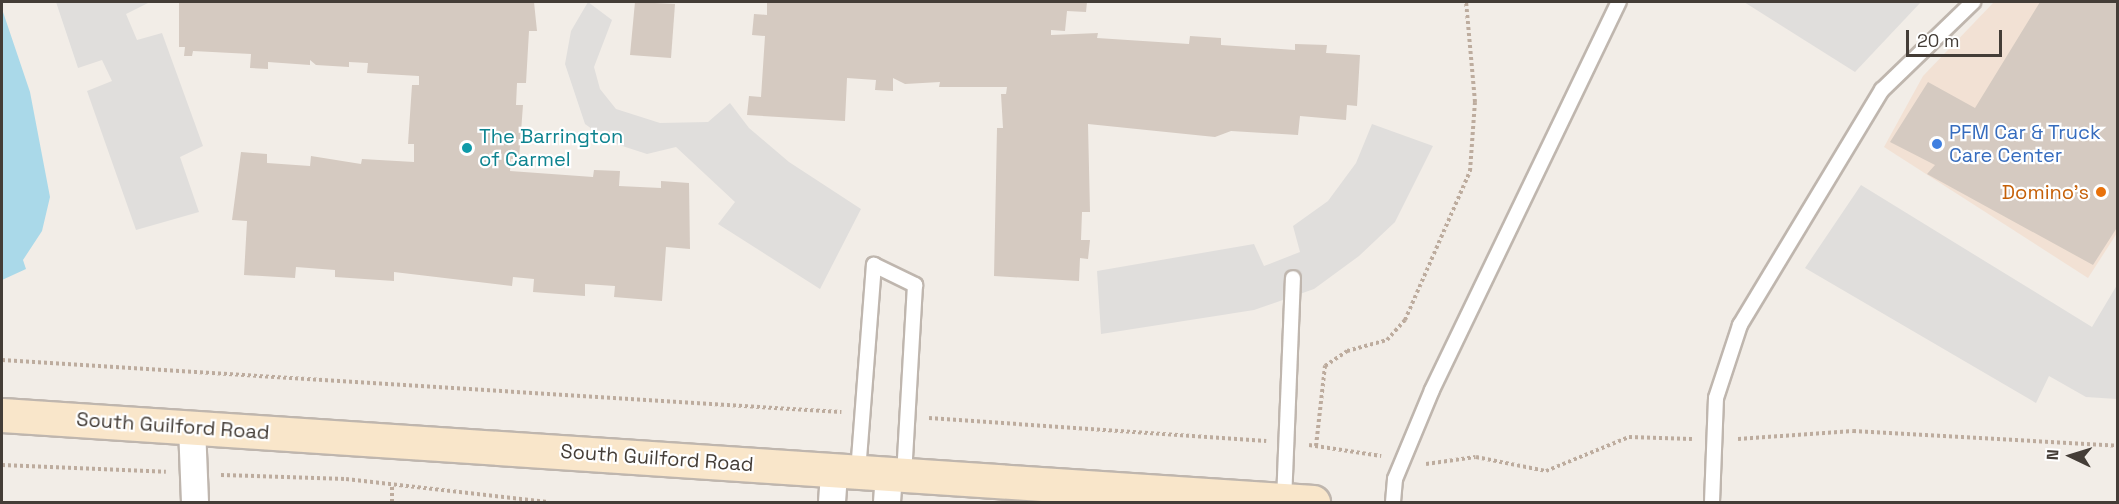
<!DOCTYPE html>
<style>
body{margin:0}
#map{position:relative;width:2119px;height:504px;overflow:hidden;background:#f2ede7;font-family:"Space Grotesk",sans-serif}
div>[style]{position:absolute}
.commercial>*{inset:0;background:#f2e1d4}
.parking>*{inset:0;background:#e0dedc}
.water>*{inset:0;background:#aad9e9}
.building>*{inset:0;background:#d5cac1}
.path>*{height:4px;margin-top:-2px;transform-origin:0;background:repeating-linear-gradient(90deg,#bdac9e 0 3px,transparent 0 6px)}
.roads{filter:drop-shadow(2px 0 #bfb6ae) drop-shadow(-2px 0 #bfb6ae) drop-shadow(0 2px #bfb6ae) drop-shadow(0 -2px #bfb6ae)}
.service>*{height:14px;margin:-7px;padding:0 7px;transform-origin:7px;border-radius:7px;background:#fff}
.minor>*{height:26px;margin:-13px;padding:0 13px;transform-origin:13px;border-radius:13px;background:#fff}
.secondary>*{height:33px;margin:-16.5px;padding:0 16.5px;transform-origin:16.5px;border-radius:16.5px;background:#f9e6ca}
.dots>*{width:16px;height:16px;translate:-50% -50%;box-sizing:border-box;border:3px solid #fff;border-radius:50%}
span{translate:-50% -50%;white-space:nowrap;text-align:center;line-height:1.15;-webkit-text-stroke:4.5px #fff;paint-order:stroke}
.shop-label{font-size:20px;color:#366cbe}
.left{translate:0 -50%;text-align:left}
.culture-label{font-size:20px;color:#0d838f}
.food-label{font-size:20px;color:#c56008}
.right{translate:-100% -50%;text-align:right}
.street-label{font-size:20px;color:#443d37}
.frame{position:absolute;inset:0;border:3px solid #443d37;pointer-events:none}
.north{position:absolute;left:2041px;top:426px;width:60px;height:60px;-webkit-text-stroke:4px #fff;paint-order:stroke;rotate:274deg;font-size:16px;font-weight:700;line-height:24px;text-align:center;color:#443d37}
.north::after{content:'';display:block;margin:auto;width:21px;height:27px;background:#443d37;clip-path:polygon(50% 0,100% 100%,50% 72%,0 100%)}
.scale{position:absolute;left:1906px;top:30px;width:96px;height:27px;box-sizing:border-box;border:3px solid #443d37;border-top:0;padding-left:8px;font-size:18px;line-height:21px;white-space:nowrap;color:#443d37;-webkit-text-stroke:4px #fff;paint-order:stroke}
</style>
<div id="map">
<div class="commercial">
<i style="clip-path:polygon(1994px 2px,2117px 2px,2117px 233px,2088px 278px,1884px 147px,1923px 76px)"></i>
</div>
<div class="parking">
<i style="clip-path:polygon(56px 2px,150px 2px,126px 14px,137px 40px,162px 33px,203px 146px,180px 157px,199px 212px,136px 230px,87px 91px,112px 81px,102px 60px,78px 68px)"></i>
<i style="clip-path:polygon(588px 2px,612px 20px,594px 67px,600px 89px,616px 109px,660px 123px,708px 122px,730px 103px,749px 128px,789px 162px,861px 209px,820px 289px,718px 224px,735px 202px,676px 147px,647px 154px,610px 142px,585px 124px,565px 64px,571px 31px)"></i>
<i style="clip-path:polygon(1744px 2px,1921px 2px,1855px 72px)"></i>
<i style="clip-path:polygon(1372px 124px,1433px 146px,1395px 222px,1359px 256px,1314px 289px,1254px 310px,1101px 334px,1097px 271px,1254px 244px,1264px 266px,1300px 252px,1293px 226px,1328px 201px,1356px 163px)"></i>
<i style="clip-path:polygon(1861px 185px,2092px 327px,2117px 285px,2117px 399px,2086px 397px,2049px 376px,2036px 403px,1805px 268px)"></i>
</div>
<div class="water">
<i style="clip-path:polygon(2px 9px,30px 92px,50px 197px,42px 231px,23px 260px,26px 269px,2px 280px)"></i>
</div>
<div class="building">
<i style="clip-path:polygon(179px 2px,534px 2px,537px 31px,529px 31px,526px 83px,517px 83px,516px 105px,523px 105px,519px 159px,511px 159px,510px 171px,593px 177px,594px 170px,620px 171px,619px 186px,661px 188px,661px 181px,689px 183px,690px 249px,666px 247px,662px 301px,614px 297px,615px 286px,585px 284px,585px 296px,533px 292px,534px 279px,513px 277px,512px 286px,394px 272px,394px 281px,335px 277px,335px 270px,296px 267px,295px 278px,244px 275px,247px 221px,232px 220px,241px 152px,267px 154px,267px 163px,310px 166px,311px 156px,361px 164px,362px 159px,414px 162px,414px 144px,408px 144px,412px 85px,419px 85px,419px 76px,367px 73px,368px 63px,349px 62px,349px 67px,316px 65px,310px 60px,310px 65px,268px 62px,268px 69px,250px 68px,251px 54px,193px 51px,192px 56px,184px 56px,185px 47px,179px 47px)"></i>
<i style="clip-path:polygon(635px 2px,675px 4px,671px 58px,630px 55px)"></i>
<i style="clip-path:polygon(767px 2px,1087px 2px,1086px 12px,1067px 11px,1065px 31px,1051px 30px,1051px 35px,1098px 33px,1097px 38px,1189px 44px,1190px 36px,1221px 38px,1221px 45px,1295px 50px,1295px 44px,1327px 45px,1326px 53px,1360px 55px,1357px 106px,1347px 105px,1346px 120px,1300px 116px,1298px 135px,1231px 131px,1215px 137px,1088px 124px,1090px 212px,1082px 212px,1081px 240px,1090px 240px,1088px 259px,1080px 258px,1079px 281px,994px 276px,997px 128px,1003px 128px,1001px 94px,1006px 94px,1007px 87px,939px 87px,940px 82px,905px 84px,893px 78px,893px 91px,875px 90px,876px 80px,847px 78px,845px 121px,747px 115px,749px 96px,761px 97px,765px 36px,752px 35px,754px 14px,767px 15px)"></i>
<i style="clip-path:polygon(2040px 2px,2118px 2px,2118px 226px,2093px 265px,1927px 174px,1935px 165px,1890px 142px,1928px 82px,1975px 108px)"></i>
</div>
<div class="path">
<i style="left:2px;top:360px;width:841px;rotate:3.55deg"></i>
<i style="left:929px;top:418px;width:338px;rotate:3.9deg"></i>
<i style="left:1738px;top:439px;width:115px;rotate:-4deg"></i>
<i style="left:1853px;top:431px;width:265px;rotate:3.2deg"></i>
<i style="left:1309px;top:445px;width:73px;rotate:8.7deg"></i>
<i style="left:1316px;top:446px;width:81px;rotate:-83.6deg"></i>
<i style="left:1325px;top:366px;width:27px;rotate:-34deg"></i>
<i style="left:1347px;top:351px;width:41px;rotate:-15.4deg"></i>
<i style="left:1387px;top:340px;width:27px;rotate:-48deg"></i>
<i style="left:1405px;top:320px;width:163px;rotate:-66.4deg"></i>
<i style="left:1470px;top:171px;width:69px;rotate:-85.9deg"></i>
<i style="left:1475px;top:102px;width:100px;rotate:-95.1deg"></i>
<i style="left:1426px;top:464px;width:50px;rotate:-8deg"></i>
<i style="left:1476px;top:457px;width:71px;rotate:11.3deg"></i>
<i style="left:1546px;top:471px;width:90px;rotate:-22.3deg"></i>
<i style="left:1629px;top:437px;width:63px;rotate:1.8deg"></i>
<i style="left:2px;top:465px;width:164px;rotate:2.4deg"></i>
<i style="left:221px;top:475px;width:125px;rotate:1.8deg"></i>
<i style="left:346px;top:479px;width:203px;rotate:6.5deg"></i>
<i style="left:392px;top:502px;width:17px;rotate:-90deg"></i>
</div>
<div class="roads">
<div class="service">
<i style="left:858px;top:472px;width:208px;rotate:-85.6deg"></i>
<i style="left:874px;top:265px;width:46px;rotate:26deg"></i>
<i style="left:915px;top:285px;width:190px;rotate:93.3deg"></i>
<i style="left:1284px;top:501px;width:223px;rotate:-87.7deg"></i>
<i style="left:1393px;top:502px;width:23px;rotate:-85deg"></i>
<i style="left:1395px;top:479px;width:96px;rotate:-67.4deg"></i>
<i style="left:1432px;top:390px;width:431px;rotate:-64.3deg"></i>
<i style="left:1712px;top:502px;width:104px;rotate:-87.8deg"></i>
<i style="left:1716px;top:398px;width:77px;rotate:-71.8deg"></i>
<i style="left:1740px;top:325px;width:275px;rotate:-58.9deg"></i>
<i style="left:1882px;top:90px;width:127px;rotate:-44deg"></i>
</div>
<div class="minor">
<i style="left:192px;top:427px;width:75px;rotate:87.7deg"></i>
<i style="left:832px;top:502px;width:32px;rotate:-86deg"></i>
<i style="left:887px;top:502px;width:28px;rotate:-86deg"></i>
</div>
<div class="secondary">
<i style="left:2px;top:415px;width:1314px;rotate:3.8deg"></i>
</div>
</div>
<div class="dots">
<i style="left:1937px;top:144px;background:#3f7fe0"></i>
<i style="left:467px;top:148px;background:#0f9aa8"></i>
<i style="left:2101px;top:192px;background:#e8710a"></i>
</div>
<div class="shop-label">
<span class="left" style="left:1949px;top:144px">PFM Car &amp; Truck<br>Care Center</span>
</div>
<div class="culture-label">
<span class="left" style="left:479px;top:148px">The Barrington<br>of Carmel</span>
</div>
<div class="food-label">
<span class="right" style="left:2089px;top:192px">Domino's</span>
</div>
<div class="street-label">
<span style="left:173px;top:426px;rotate:4deg">South Guilford Road</span>
<span style="left:657px;top:458px;rotate:4deg">South Guilford Road</span>
</div>
<div class="frame"></div>
<div class="north">N</div>
<div class="scale">20 m</div>
</div>
